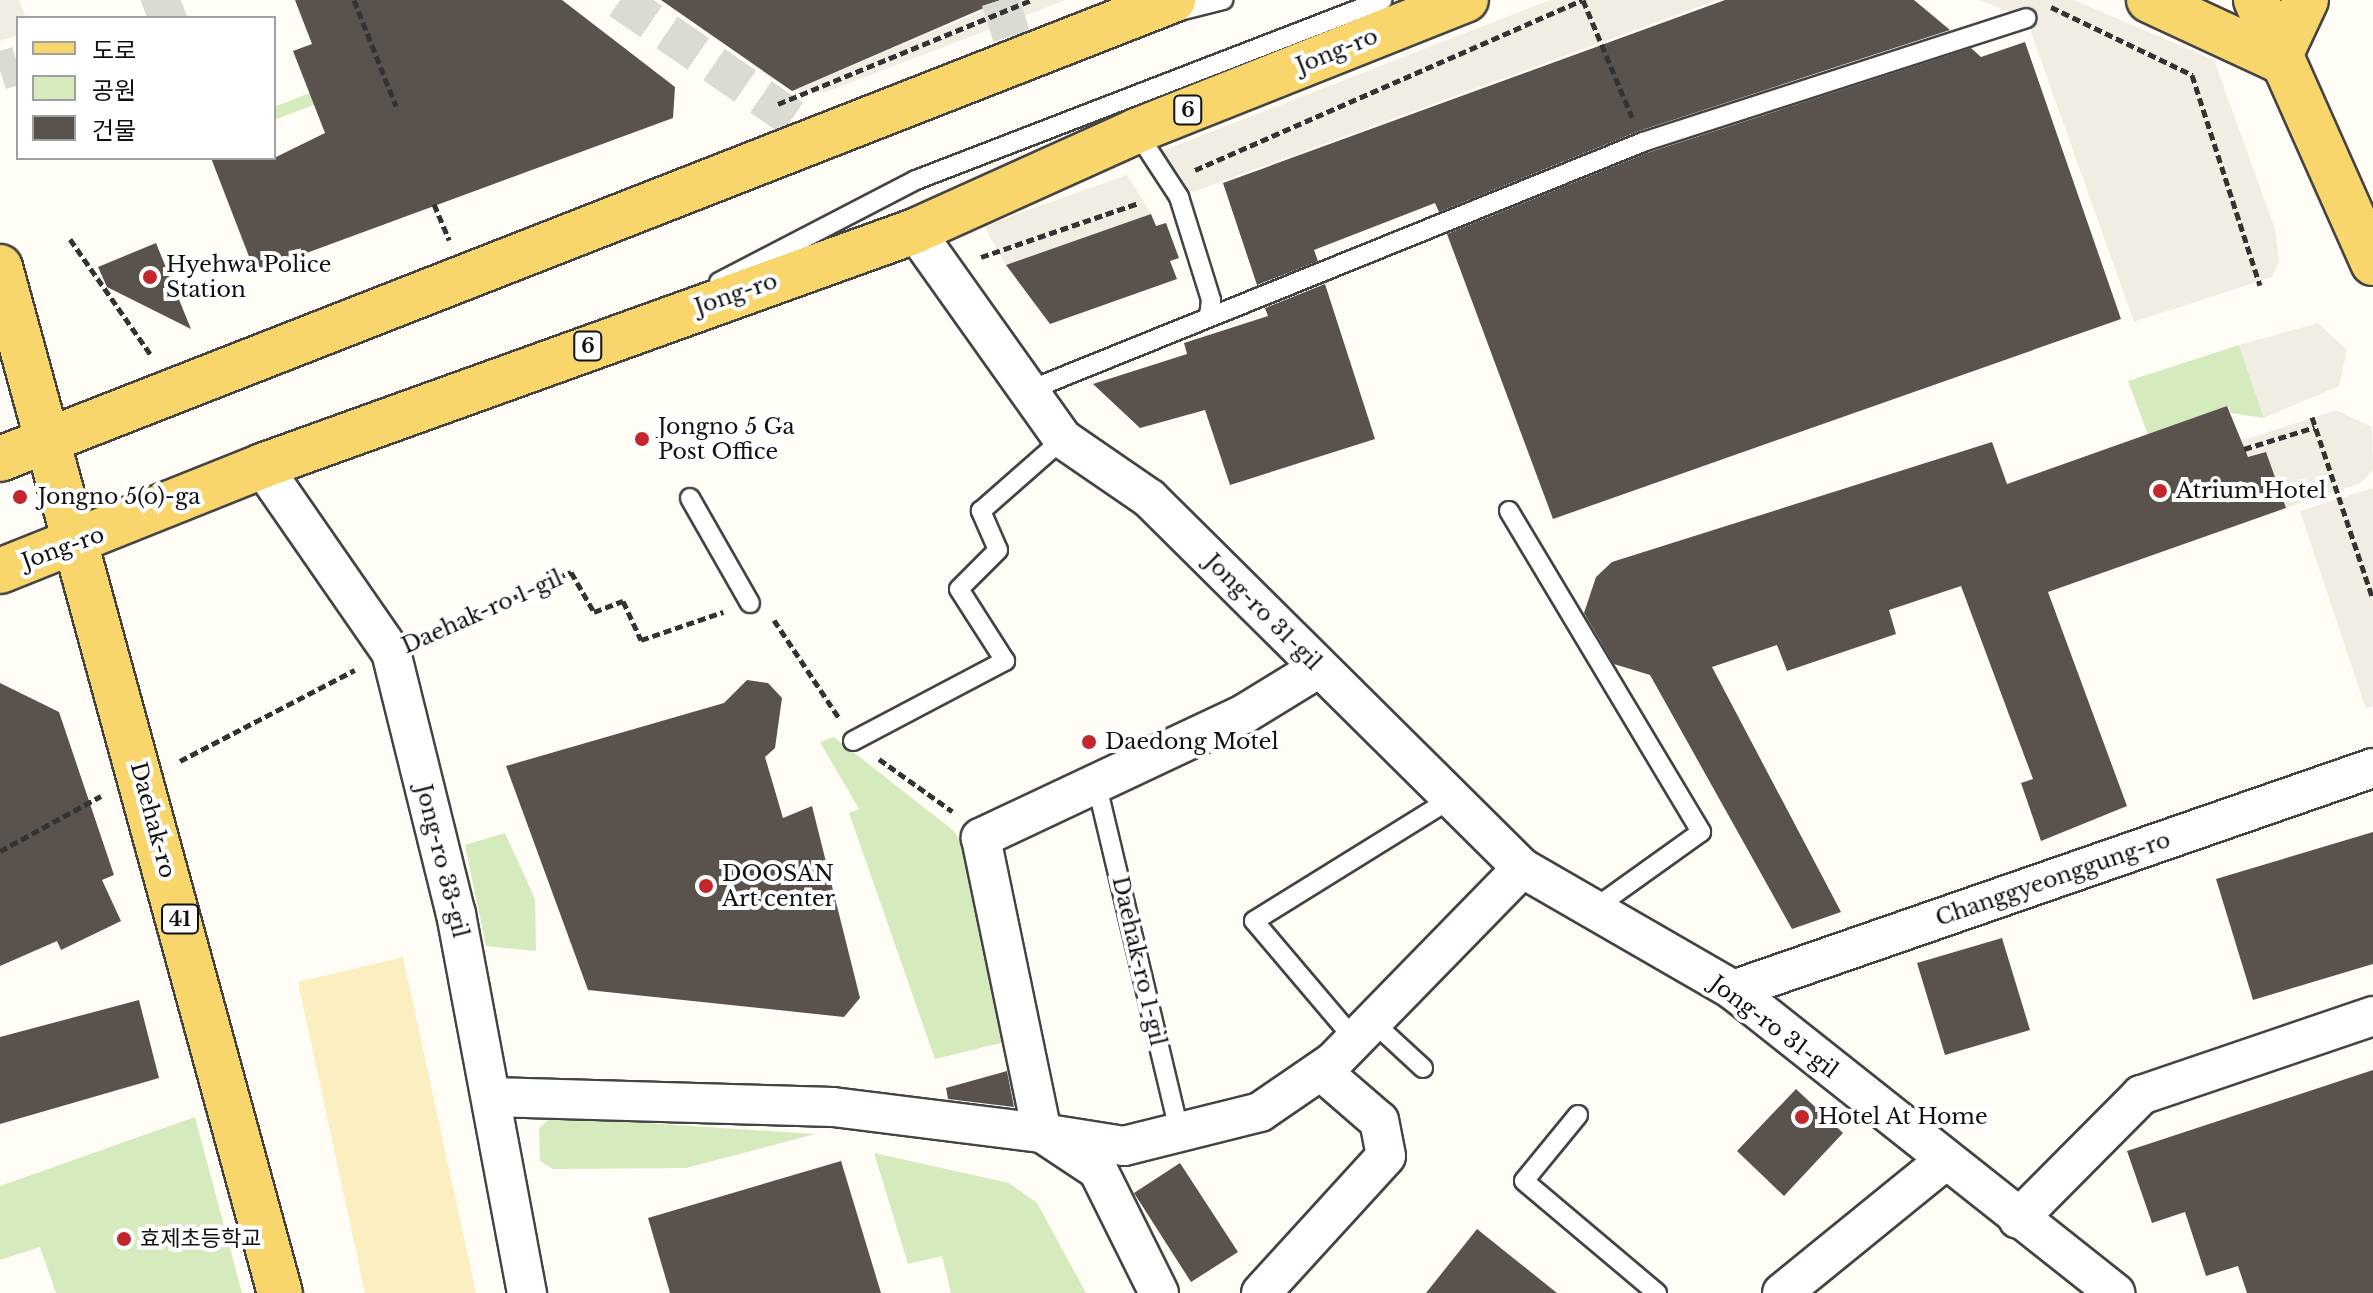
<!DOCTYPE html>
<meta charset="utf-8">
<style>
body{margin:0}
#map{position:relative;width:2373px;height:1293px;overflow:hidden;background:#fffdf5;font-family:"Libre Baskerville","Noto Sans KR",serif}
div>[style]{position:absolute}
.green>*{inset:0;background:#d5ebbd}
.sand>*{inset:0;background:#fbeec1}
.plaza>*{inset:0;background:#f1ede2}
.building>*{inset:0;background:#5a524d}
.street-tunnel>*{height:38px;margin-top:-19px;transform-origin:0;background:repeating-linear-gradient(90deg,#dbdad3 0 38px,transparent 0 57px)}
.path>*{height:5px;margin-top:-2.5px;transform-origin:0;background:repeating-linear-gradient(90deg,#333 0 8px,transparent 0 12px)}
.roads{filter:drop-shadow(2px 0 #444) drop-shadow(-2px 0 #444) drop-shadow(0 2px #444) drop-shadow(0 -2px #444)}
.lane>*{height:18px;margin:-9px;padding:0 9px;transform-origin:9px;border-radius:9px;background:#fff}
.street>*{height:38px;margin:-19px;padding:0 19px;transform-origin:19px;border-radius:19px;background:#fff}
.primary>*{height:44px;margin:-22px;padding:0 22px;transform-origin:22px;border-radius:22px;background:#f9d66b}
.dots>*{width:22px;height:22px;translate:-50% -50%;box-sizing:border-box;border:4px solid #fff;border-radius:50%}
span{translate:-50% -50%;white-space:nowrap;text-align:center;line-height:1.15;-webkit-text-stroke:8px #fff;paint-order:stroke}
.shield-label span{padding:2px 6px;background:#fff;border:2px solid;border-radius:6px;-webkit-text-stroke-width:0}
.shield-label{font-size:20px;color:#111;font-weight:700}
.street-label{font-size:22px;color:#111}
.poi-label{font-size:22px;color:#111}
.left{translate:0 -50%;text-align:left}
.legend{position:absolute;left:16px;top:16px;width:260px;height:144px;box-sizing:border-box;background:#fff;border:2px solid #a0a0a0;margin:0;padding:10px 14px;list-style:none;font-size:24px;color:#111}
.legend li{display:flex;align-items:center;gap:16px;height:40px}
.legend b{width:40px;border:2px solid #a0a0a0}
</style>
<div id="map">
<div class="green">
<i style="clip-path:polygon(376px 67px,381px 79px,274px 120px,274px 107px)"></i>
<i style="clip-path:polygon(2239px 345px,2264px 418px,2231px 413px,2228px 406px,2148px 435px,2128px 381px)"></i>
<i style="clip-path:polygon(834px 737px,953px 830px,967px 851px,1005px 1042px,935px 1059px,849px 813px,859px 809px,820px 742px)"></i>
<i style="clip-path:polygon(505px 833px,535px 899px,536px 951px,486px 946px,465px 845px)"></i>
<i style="clip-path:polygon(195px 1117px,242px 1293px,56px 1293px,40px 1247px,0 1260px,0 1186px)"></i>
<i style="clip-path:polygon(552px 1117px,815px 1134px,686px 1168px,553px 1169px,540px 1161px,539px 1128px)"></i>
<i style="clip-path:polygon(874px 1153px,1009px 1183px,1037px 1203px,1086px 1293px,951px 1293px,942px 1256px,908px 1264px)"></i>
</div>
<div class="sand">
<i style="clip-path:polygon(403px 957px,476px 1293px,365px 1293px,298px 982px)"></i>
</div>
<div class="plaza">
<i style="clip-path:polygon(0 0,19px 0,26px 18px,18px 18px,18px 35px,0 41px)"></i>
<i style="clip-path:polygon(985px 0,1066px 0,826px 92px,792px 91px,980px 12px)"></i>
<i style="clip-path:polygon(1550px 0,1717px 0,1179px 197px,1149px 156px)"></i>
<i style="clip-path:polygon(1979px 0,2074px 0,2214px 60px,2275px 229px,2279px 261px,2272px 277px,2134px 322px,2026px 18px)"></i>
<i style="clip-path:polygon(1127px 175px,1151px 214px,1006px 265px,984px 226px)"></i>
<i style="clip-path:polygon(2318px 323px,2347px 350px,2339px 386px,2264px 418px,2239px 345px)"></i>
<i style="clip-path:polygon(2336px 410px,2372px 427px,2373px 470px,2361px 483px,2286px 508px,2266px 452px,2247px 458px,2241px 441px)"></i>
<i style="clip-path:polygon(2373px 488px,2373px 706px,2366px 709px,2300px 511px)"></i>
</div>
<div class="building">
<i style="clip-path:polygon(295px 0,562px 0,675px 87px,673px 118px,255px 272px,211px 158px,274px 158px,325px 133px,293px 51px,312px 44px)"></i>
<i style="clip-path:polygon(661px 0,1000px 0,1000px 1px,792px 91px)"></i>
<i style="clip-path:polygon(1725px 0,1914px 0,1950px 30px,1639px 131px,1439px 212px,1435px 203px,1314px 250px,1318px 261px,1257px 285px,1223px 183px)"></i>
<i style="clip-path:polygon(2025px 42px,2121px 319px,1553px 519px,1447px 234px,1647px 153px,1971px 48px,1981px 57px)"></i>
<i style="clip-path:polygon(1151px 214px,1156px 226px,1166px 223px,1179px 258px,1170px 261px,1177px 279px,1050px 324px,1006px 265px)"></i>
<i style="clip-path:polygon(156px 243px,191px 329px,107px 287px,98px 267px)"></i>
<i style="clip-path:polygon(1325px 284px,1375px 439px,1230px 485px,1205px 410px,1140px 428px,1093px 384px,1187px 354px,1184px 343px,1268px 316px,1265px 308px)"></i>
<i style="clip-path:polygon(2227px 406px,2248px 457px,2266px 452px,2286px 508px,2048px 592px,2127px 806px,2041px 841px,2021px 783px,2033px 779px,1961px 586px,1889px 610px,1896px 634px,1787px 671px,1777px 645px,1712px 667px,1841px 912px,1792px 929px,1650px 675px,1614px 664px,1584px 613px,1596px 577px,1612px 562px,1992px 442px,2007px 484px)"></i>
<i style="clip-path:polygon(747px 680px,768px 683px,782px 698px,775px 748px,765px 757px,783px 818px,812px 806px,860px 998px,844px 1017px,588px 990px,506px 766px,724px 703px)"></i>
<i style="clip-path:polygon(0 683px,59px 712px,114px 875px,102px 880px,121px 921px,61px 950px,57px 941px,0 966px)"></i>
<i style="clip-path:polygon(2373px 832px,2373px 964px,2253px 1000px,2216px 879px)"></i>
<i style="clip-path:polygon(2002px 938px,2030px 1030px,1945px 1055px,1917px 963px)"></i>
<i style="clip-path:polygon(139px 1000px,159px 1078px,0 1124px,0 1037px)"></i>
<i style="clip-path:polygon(2373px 1070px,2373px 1293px,2247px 1293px,2238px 1266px,2206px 1276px,2185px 1212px,2152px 1223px,2127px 1151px)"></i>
<i style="clip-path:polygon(1007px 1071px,1014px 1107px,948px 1099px,946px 1088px)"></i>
<i style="clip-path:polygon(1796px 1089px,1843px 1133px,1784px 1196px,1737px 1151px)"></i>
<i style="clip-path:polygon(841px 1161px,881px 1293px,670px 1293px,648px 1218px)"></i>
<i style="clip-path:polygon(1180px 1163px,1238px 1252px,1191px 1282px,1134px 1193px)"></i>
<i style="clip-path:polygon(1477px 1229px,1557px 1293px,1426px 1293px)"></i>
</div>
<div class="street-tunnel">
<i style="left:620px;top:0;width:249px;rotate:34.5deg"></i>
<i style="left:1000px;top:0;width:63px;rotate:72.4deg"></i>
<i style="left:147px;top:18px;width:52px;rotate:-20.2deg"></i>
<i style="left:0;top:71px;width:19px;rotate:-18deg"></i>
</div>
<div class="path">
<i style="left:354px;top:0;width:114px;rotate:68.4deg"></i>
<i style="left:1583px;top:0;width:127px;rotate:67.3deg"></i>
<i style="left:2051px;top:7px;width:157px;rotate:25.7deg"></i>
<i style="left:2192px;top:75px;width:221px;rotate:72.1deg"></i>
<i style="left:778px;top:104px;width:274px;rotate:-22.3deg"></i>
<i style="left:1195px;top:170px;width:423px;rotate:-23.7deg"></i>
<i style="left:434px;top:204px;width:39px;rotate:67deg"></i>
<i style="left:70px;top:239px;width:141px;rotate:55.1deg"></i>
<i style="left:981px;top:257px;width:167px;rotate:-18.9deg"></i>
<i style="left:2312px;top:417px;width:192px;rotate:71.5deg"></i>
<i style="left:2244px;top:449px;width:74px;rotate:-17.2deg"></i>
<i style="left:774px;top:620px;width:118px;rotate:56.4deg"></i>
<i style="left:426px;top:637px;width:159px;rotate:-24.1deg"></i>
<i style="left:571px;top:572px;width:46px;rotate:60.1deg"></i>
<i style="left:594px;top:612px;width:31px;rotate:-21deg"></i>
<i style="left:623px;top:601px;width:43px;rotate:65.2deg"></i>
<i style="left:641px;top:640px;width:87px;rotate:-18.9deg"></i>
<i style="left:879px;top:759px;width:90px;rotate:35.5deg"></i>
<i style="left:180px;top:761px;width:197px;rotate:-27.5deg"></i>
<i style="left:0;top:851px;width:115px;rotate:-28.6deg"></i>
</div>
<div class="roads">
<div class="lane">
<i style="left:1171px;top:13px;width:54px;rotate:-14deg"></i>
<i style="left:1136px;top:131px;width:79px;rotate:56.9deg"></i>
<i style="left:1179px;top:197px;width:108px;rotate:72.7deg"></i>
<i style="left:1211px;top:300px;width:17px;rotate:97deg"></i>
<i style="left:719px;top:282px;width:222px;rotate:-27.4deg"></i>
<i style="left:916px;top:180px;width:500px;rotate:-21.1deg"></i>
<i style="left:1025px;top:392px;width:667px;rotate:-22.02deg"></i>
<i style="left:1643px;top:142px;width:403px;rotate:-17.9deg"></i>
<i style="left:690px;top:498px;width:121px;rotate:60.3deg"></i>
<i style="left:1509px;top:511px;width:374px;rotate:59.1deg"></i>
<i style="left:1701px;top:832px;width:134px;rotate:144.4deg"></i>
<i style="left:853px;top:741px;width:172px;rotate:-27.8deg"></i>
<i style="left:1005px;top:661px;width:85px;rotate:-122.6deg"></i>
<i style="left:959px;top:589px;width:55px;rotate:-45deg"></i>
<i style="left:998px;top:550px;width:43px;rotate:-113.6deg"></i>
<i style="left:981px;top:511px;width:109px;rotate:-41.3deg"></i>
<i style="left:1097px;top:786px;width:359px;rotate:76.6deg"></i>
<i style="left:1373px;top:1022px;width:68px;rotate:42.6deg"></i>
<i style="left:1355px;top:1040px;width:156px;rotate:-130.3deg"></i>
<i style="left:1254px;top:921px;width:233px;rotate:-31.8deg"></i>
<i style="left:1578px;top:1115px;width:85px;rotate:129.3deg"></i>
<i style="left:1524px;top:1181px;width:174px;rotate:40.1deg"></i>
</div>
<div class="street">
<i style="left:915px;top:231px;width:255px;rotate:54.6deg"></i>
<i style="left:1063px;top:439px;width:104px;rotate:34.5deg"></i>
<i style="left:1149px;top:498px;width:525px;rotate:44.77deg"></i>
<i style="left:1522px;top:868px;width:244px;rotate:30deg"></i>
<i style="left:1733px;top:990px;width:488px;rotate:38.4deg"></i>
<i style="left:262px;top:466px;width:226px;rotate:55.3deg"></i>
<i style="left:391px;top:652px;width:270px;rotate:76.1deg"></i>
<i style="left:456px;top:914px;width:386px;rotate:79.4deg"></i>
<i style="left:1319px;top:668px;width:88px;rotate:148.5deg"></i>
<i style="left:1244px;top:714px;width:291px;rotate:154.8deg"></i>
<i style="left:981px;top:838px;width:301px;rotate:78.3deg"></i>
<i style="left:1042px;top:1133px;width:83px;rotate:9deg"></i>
<i style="left:1124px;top:1146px;width:140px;rotate:-14deg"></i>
<i style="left:1260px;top:1112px;width:88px;rotate:-34.4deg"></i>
<i style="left:1333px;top:1062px;width:271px;rotate:-45.7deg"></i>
<i style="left:1733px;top:990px;width:677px;rotate:-19.13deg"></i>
<i style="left:492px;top:1097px;width:341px;rotate:1.7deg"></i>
<i style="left:833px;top:1107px;width:211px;rotate:7.1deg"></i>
<i style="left:1042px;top:1133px;width:67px;rotate:33.5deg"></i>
<i style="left:1098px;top:1170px;width:137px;rotate:63.6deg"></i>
<i style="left:2018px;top:1219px;width:175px;rotate:-45.2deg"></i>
<i style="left:2141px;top:1095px;width:245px;rotate:-18.8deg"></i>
<i style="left:1261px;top:1293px;width:185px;rotate:-47.6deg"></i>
<i style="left:1386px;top:1156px;width:36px;rotate:-101deg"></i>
<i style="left:1379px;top:1121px;width:77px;rotate:-139.2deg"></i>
<i style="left:1782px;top:1293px;width:208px;rotate:-39.1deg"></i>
</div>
<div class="primary">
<i style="left:2149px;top:0;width:142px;rotate:24.9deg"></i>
<i style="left:2256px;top:0;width:288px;rotate:66deg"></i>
<i style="left:2278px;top:60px;width:66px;rotate:-65deg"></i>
<i style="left:0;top:267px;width:1064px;rotate:74.74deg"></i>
<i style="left:0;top:459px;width:1260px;rotate:-21.37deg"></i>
<i style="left:0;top:571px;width:282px;rotate:-21.8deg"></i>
<i style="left:262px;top:466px;width:694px;rotate:-19.79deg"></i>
<i style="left:915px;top:231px;width:243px;rotate:-24.3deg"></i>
<i style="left:1136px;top:131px;width:355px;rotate:-21.7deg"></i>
</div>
</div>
<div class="dots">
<i style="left:150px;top:277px;background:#c4262e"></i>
<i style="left:642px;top:439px;background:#c4262e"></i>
<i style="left:2160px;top:491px;background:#c4262e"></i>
<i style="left:20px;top:497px;background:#c4262e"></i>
<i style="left:1089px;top:742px;background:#c4262e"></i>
<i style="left:706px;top:886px;background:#c4262e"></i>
<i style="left:1802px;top:1117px;background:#c4262e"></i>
<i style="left:124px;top:1239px;background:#c4262e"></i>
</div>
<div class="shield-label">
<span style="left:1188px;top:110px">6</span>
<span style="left:588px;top:346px">6</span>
<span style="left:180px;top:919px">41</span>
</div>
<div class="street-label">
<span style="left:1337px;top:51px;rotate:-22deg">Jong-ro</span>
<span style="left:736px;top:294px;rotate:-19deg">Jong-ro</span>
<span style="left:63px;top:548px;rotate:-20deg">Jong-ro</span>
<span style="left:482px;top:612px;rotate:-24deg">Daehak-ro 1-gil</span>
<span style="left:1263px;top:612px;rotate:45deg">Jong-ro 31-gil</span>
<span style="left:153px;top:820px;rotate:75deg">Daehak-ro</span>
<span style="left:442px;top:861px;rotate:76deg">Jong-ro 33-gil</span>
<span style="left:2053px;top:879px;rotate:-19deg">Changgyeonggung-ro</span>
<span style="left:1139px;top:961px;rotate:77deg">Daehak-ro 1-gil</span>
<span style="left:1774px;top:1027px;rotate:37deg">Jong-ro 31-gil</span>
</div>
<div class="poi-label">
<span class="left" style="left:166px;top:277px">Hyehwa Police<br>Station</span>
<span class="left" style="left:658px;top:439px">Jongno 5 Ga<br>Post Office</span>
<span class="left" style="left:2176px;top:491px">Atrium Hotel</span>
<span class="left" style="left:38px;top:497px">Jongno 5(o)-ga</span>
<span class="left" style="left:1105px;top:742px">Daedong Motel</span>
<span class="left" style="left:722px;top:886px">DOOSAN<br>Art center</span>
<span class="left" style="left:1818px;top:1117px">Hotel At Home</span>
<span class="left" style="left:140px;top:1239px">효제초등학교</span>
</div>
<ul class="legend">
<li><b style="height:10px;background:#f9d66b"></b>도로</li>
<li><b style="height:22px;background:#d5ebbd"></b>공원</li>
<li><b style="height:22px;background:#5a524d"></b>건물</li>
</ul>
</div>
